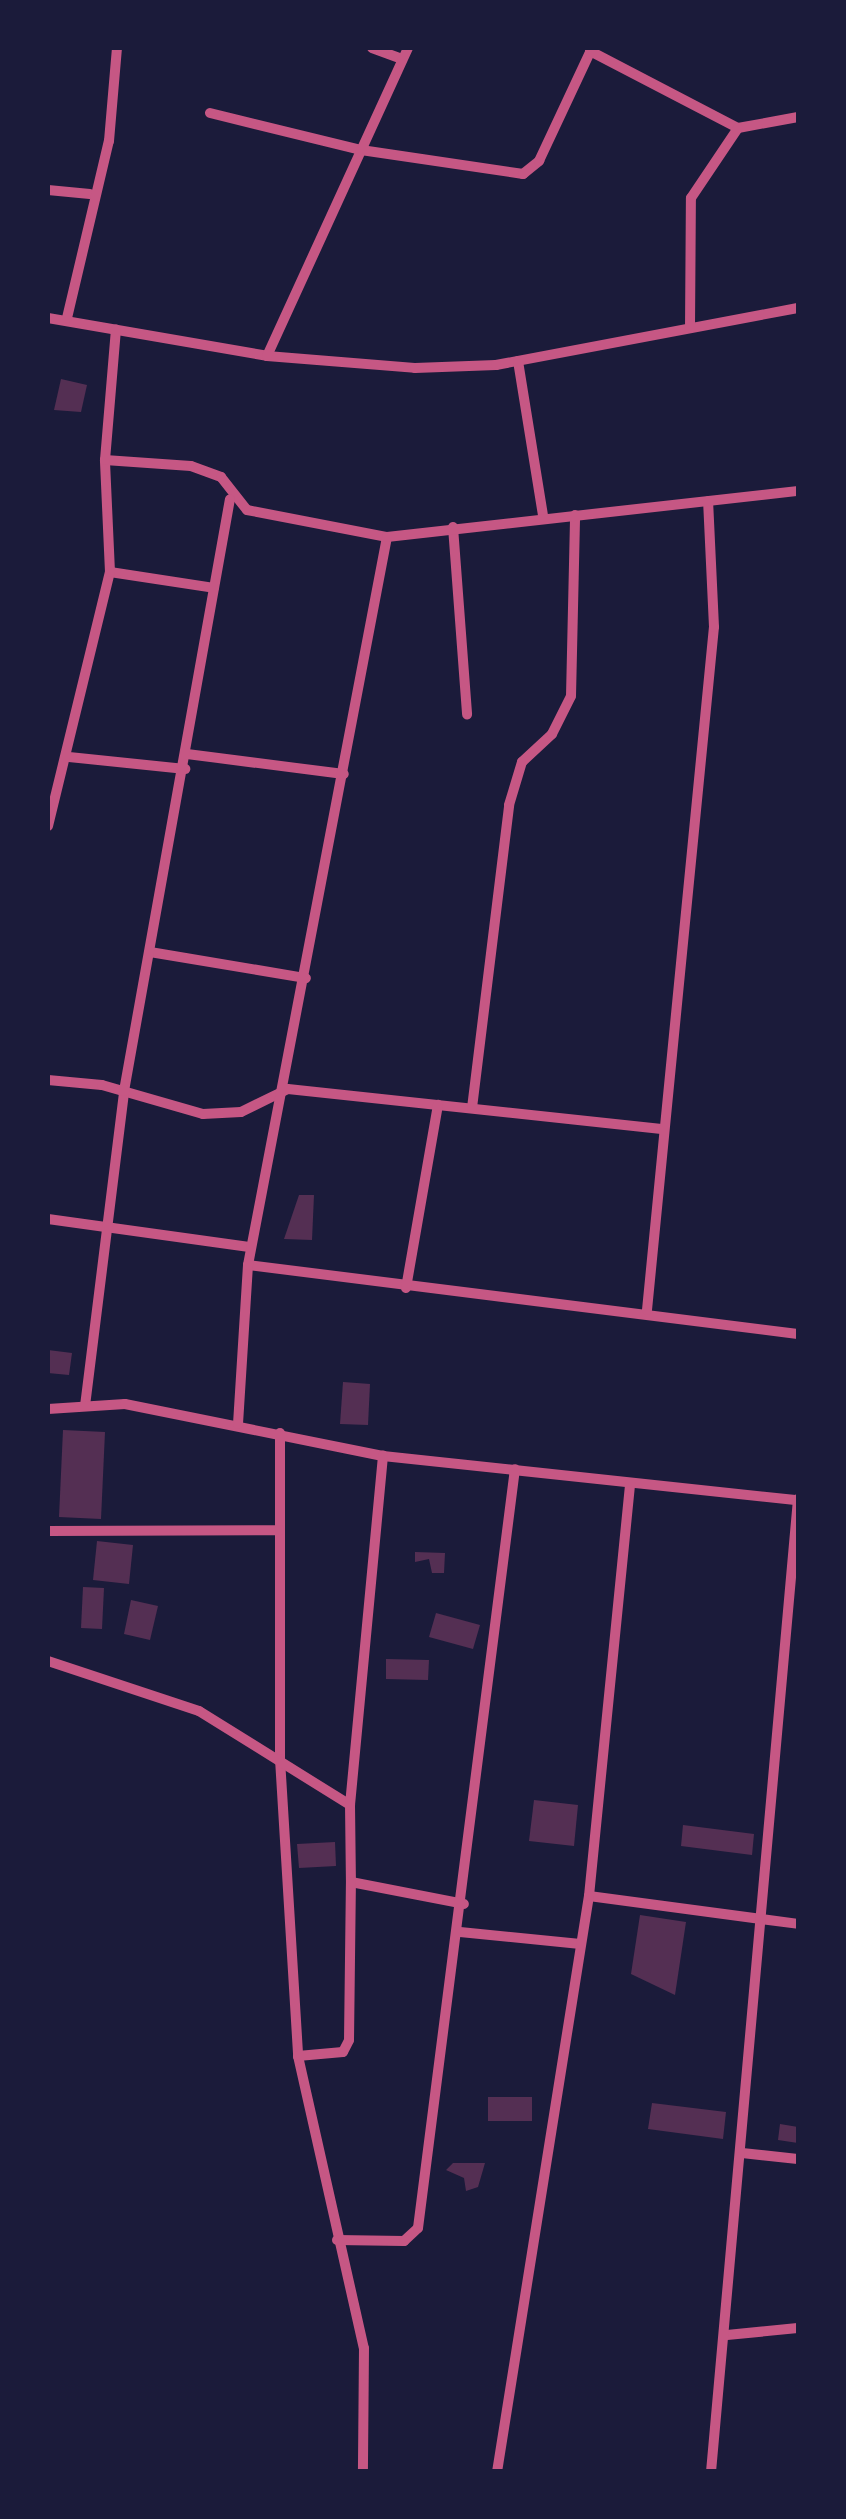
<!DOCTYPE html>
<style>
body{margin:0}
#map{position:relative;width:846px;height:2519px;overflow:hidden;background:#1b1b3a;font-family:"Archivo Narrow",sans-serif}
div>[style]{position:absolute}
.building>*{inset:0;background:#542f53}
.minor>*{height:10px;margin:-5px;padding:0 5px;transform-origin:5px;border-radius:5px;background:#c65784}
span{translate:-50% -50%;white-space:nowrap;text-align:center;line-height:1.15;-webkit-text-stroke:10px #1b1b3a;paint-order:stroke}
.frame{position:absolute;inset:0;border:50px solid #1b1b3a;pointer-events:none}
</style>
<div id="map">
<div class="building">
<i style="clip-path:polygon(61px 379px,87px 385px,81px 412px,54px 410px)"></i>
<i style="clip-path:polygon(299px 1195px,314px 1195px,312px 1240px,284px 1239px)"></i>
<i style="clip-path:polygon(48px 1350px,72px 1353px,69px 1375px,48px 1373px)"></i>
<i style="clip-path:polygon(343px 1382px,370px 1384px,368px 1425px,340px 1424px)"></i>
<i style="clip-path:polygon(63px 1430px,105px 1432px,101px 1519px,59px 1517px)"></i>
<i style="clip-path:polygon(97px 1541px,133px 1545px,129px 1584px,93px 1580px)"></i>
<i style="clip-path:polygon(415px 1552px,445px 1553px,444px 1573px,432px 1573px,429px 1559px,415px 1562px)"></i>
<i style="clip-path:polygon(83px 1587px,104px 1588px,102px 1629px,81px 1628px)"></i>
<i style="clip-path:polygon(131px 1600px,158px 1606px,150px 1640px,124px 1634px)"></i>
<i style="clip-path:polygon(436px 1613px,480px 1625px,473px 1649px,429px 1637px)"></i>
<i style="clip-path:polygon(386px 1659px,429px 1660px,428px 1680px,386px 1679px)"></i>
<i style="clip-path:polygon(534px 1800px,578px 1805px,574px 1846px,529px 1841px)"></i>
<i style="clip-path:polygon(683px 1825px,754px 1834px,752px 1855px,681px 1846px)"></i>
<i style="clip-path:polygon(335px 1842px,336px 1866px,299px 1868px,297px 1844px)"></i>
<i style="clip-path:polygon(640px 1915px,686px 1922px,675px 1995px,631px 1974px)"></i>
<i style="clip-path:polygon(488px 2097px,532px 2097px,532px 2121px,488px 2121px)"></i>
<i style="clip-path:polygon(652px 2103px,726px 2112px,723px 2139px,648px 2129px)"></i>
<i style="clip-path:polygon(780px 2124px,798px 2127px,798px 2143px,778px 2140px)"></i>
<i style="clip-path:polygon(453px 2163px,485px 2163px,478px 2187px,466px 2191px,464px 2178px,446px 2170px)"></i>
</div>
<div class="minor">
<i style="left:372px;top:48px;width:32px;rotate:20deg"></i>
<i style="left:590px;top:51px;width:167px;rotate:27.5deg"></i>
<i style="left:738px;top:128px;width:61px;rotate:-10.4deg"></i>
<i style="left:210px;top:113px;width:155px;rotate:13.8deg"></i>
<i style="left:361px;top:150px;width:164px;rotate:8.4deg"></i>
<i style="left:523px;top:174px;width:21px;rotate:-39deg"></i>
<i style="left:539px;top:161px;width:125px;rotate:-64.9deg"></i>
<i style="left:48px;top:190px;width:42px;rotate:5.4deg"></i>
<i style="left:48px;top:318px;width:222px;rotate:9.8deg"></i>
<i style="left:267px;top:356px;width:148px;rotate:4.6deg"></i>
<i style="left:415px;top:368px;width:81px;rotate:-2.1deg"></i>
<i style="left:496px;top:365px;width:307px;rotate:-10.7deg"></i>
<i style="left:67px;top:318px;width:182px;rotate:-76.7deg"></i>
<i style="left:109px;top:141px;width:93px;rotate:-85.1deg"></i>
<i style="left:690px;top:328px;width:130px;rotate:-89.6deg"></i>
<i style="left:691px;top:198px;width:84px;rotate:-56.1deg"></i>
<i style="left:267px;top:356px;width:339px;rotate:-65.4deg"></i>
<i style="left:518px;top:361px;width:157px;rotate:80.8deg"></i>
<i style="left:105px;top:460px;width:86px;rotate:4deg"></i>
<i style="left:191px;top:466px;width:32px;rotate:20deg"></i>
<i style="left:221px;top:477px;width:42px;rotate:51.8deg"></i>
<i style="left:247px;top:510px;width:143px;rotate:10.9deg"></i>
<i style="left:453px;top:527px;width:188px;rotate:85.7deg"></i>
<i style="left:110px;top:572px;width:105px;rotate:8.7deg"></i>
<i style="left:187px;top:754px;width:158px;rotate:7.3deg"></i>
<i style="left:69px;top:757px;width:117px;rotate:5.9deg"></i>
<i style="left:48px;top:826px;width:261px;rotate:-76.3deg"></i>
<i style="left:110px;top:572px;width:112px;rotate:-92.6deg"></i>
<i style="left:105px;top:460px;width:131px;rotate:-85.2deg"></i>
<i style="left:150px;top:952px;width:158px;rotate:9.5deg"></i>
<i style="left:48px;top:1080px;width:54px;rotate:5.3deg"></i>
<i style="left:102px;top:1085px;width:105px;rotate:16deg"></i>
<i style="left:203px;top:1114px;width:38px;rotate:-3deg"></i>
<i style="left:241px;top:1112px;width:52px;rotate:-26.1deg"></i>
<i style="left:288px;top:1089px;width:378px;rotate:6.1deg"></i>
<i style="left:472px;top:1108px;width:305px;rotate:-83deg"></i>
<i style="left:509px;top:805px;width:45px;rotate:-73.2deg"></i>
<i style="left:522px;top:762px;width:41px;rotate:-43deg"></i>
<i style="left:552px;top:734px;width:42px;rotate:-63.4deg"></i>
<i style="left:571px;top:696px;width:181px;rotate:-88.7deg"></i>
<i style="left:48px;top:1219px;width:205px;rotate:7.9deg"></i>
<i style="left:248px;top:1265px;width:554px;rotate:7.15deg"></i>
<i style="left:406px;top:1288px;width:186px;rotate:-80.1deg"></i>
<i style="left:647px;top:1310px;width:686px;rotate:-84.4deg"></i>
<i style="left:714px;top:627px;width:126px;rotate:-92.7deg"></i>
<i style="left:85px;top:1406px;width:317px;rotate:-82.9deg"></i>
<i style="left:124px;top:1091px;width:601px;rotate:-79.85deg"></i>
<i style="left:48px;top:1409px;width:77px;rotate:-3.7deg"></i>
<i style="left:125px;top:1404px;width:263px;rotate:11.4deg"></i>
<i style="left:383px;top:1456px;width:417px;rotate:6.1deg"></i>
<i style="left:238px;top:1424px;width:159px;rotate:-86.4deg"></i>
<i style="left:248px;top:1265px;width:741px;rotate:-79.19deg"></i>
<i style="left:387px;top:537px;width:414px;rotate:-6.4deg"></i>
<i style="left:280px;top:1433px;width:326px;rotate:90deg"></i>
<i style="left:280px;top:1759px;width:298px;rotate:86.5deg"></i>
<i style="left:298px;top:2056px;width:299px;rotate:77.3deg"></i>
<i style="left:364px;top:2348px;width:124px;rotate:90.5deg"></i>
<i style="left:48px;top:1531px;width:232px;rotate:-0.2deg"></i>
<i style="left:48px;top:1661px;width:159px;rotate:18.3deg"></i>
<i style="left:199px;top:1711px;width:178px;rotate:31.9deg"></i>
<i style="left:350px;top:1805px;width:77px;rotate:89.3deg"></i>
<i style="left:351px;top:1882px;width:115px;rotate:11deg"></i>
<i style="left:350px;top:1805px;width:351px;rotate:-84.6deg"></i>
<i style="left:589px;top:1896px;width:211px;rotate:7.6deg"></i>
<i style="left:460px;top:1932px;width:121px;rotate:5.7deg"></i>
<i style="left:298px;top:2056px;width:45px;rotate:-5.1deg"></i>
<i style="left:343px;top:2052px;width:13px;rotate:-63deg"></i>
<i style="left:349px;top:2040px;width:158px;rotate:-89.3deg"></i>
<i style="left:742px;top:2153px;width:56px;rotate:6.1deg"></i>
<i style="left:337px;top:2240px;width:67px;rotate:0.9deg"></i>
<i style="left:404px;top:2241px;width:19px;rotate:-43deg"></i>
<i style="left:418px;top:2228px;width:765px;rotate:-82.72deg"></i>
<i style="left:727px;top:2335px;width:71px;rotate:-5.6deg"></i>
<i style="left:497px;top:2472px;width:583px;rotate:-80.93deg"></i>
<i style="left:589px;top:1896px;width:415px;rotate:-84.3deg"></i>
<i style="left:711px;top:2472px;width:977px;rotate:-84.89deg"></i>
</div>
<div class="frame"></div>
</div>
